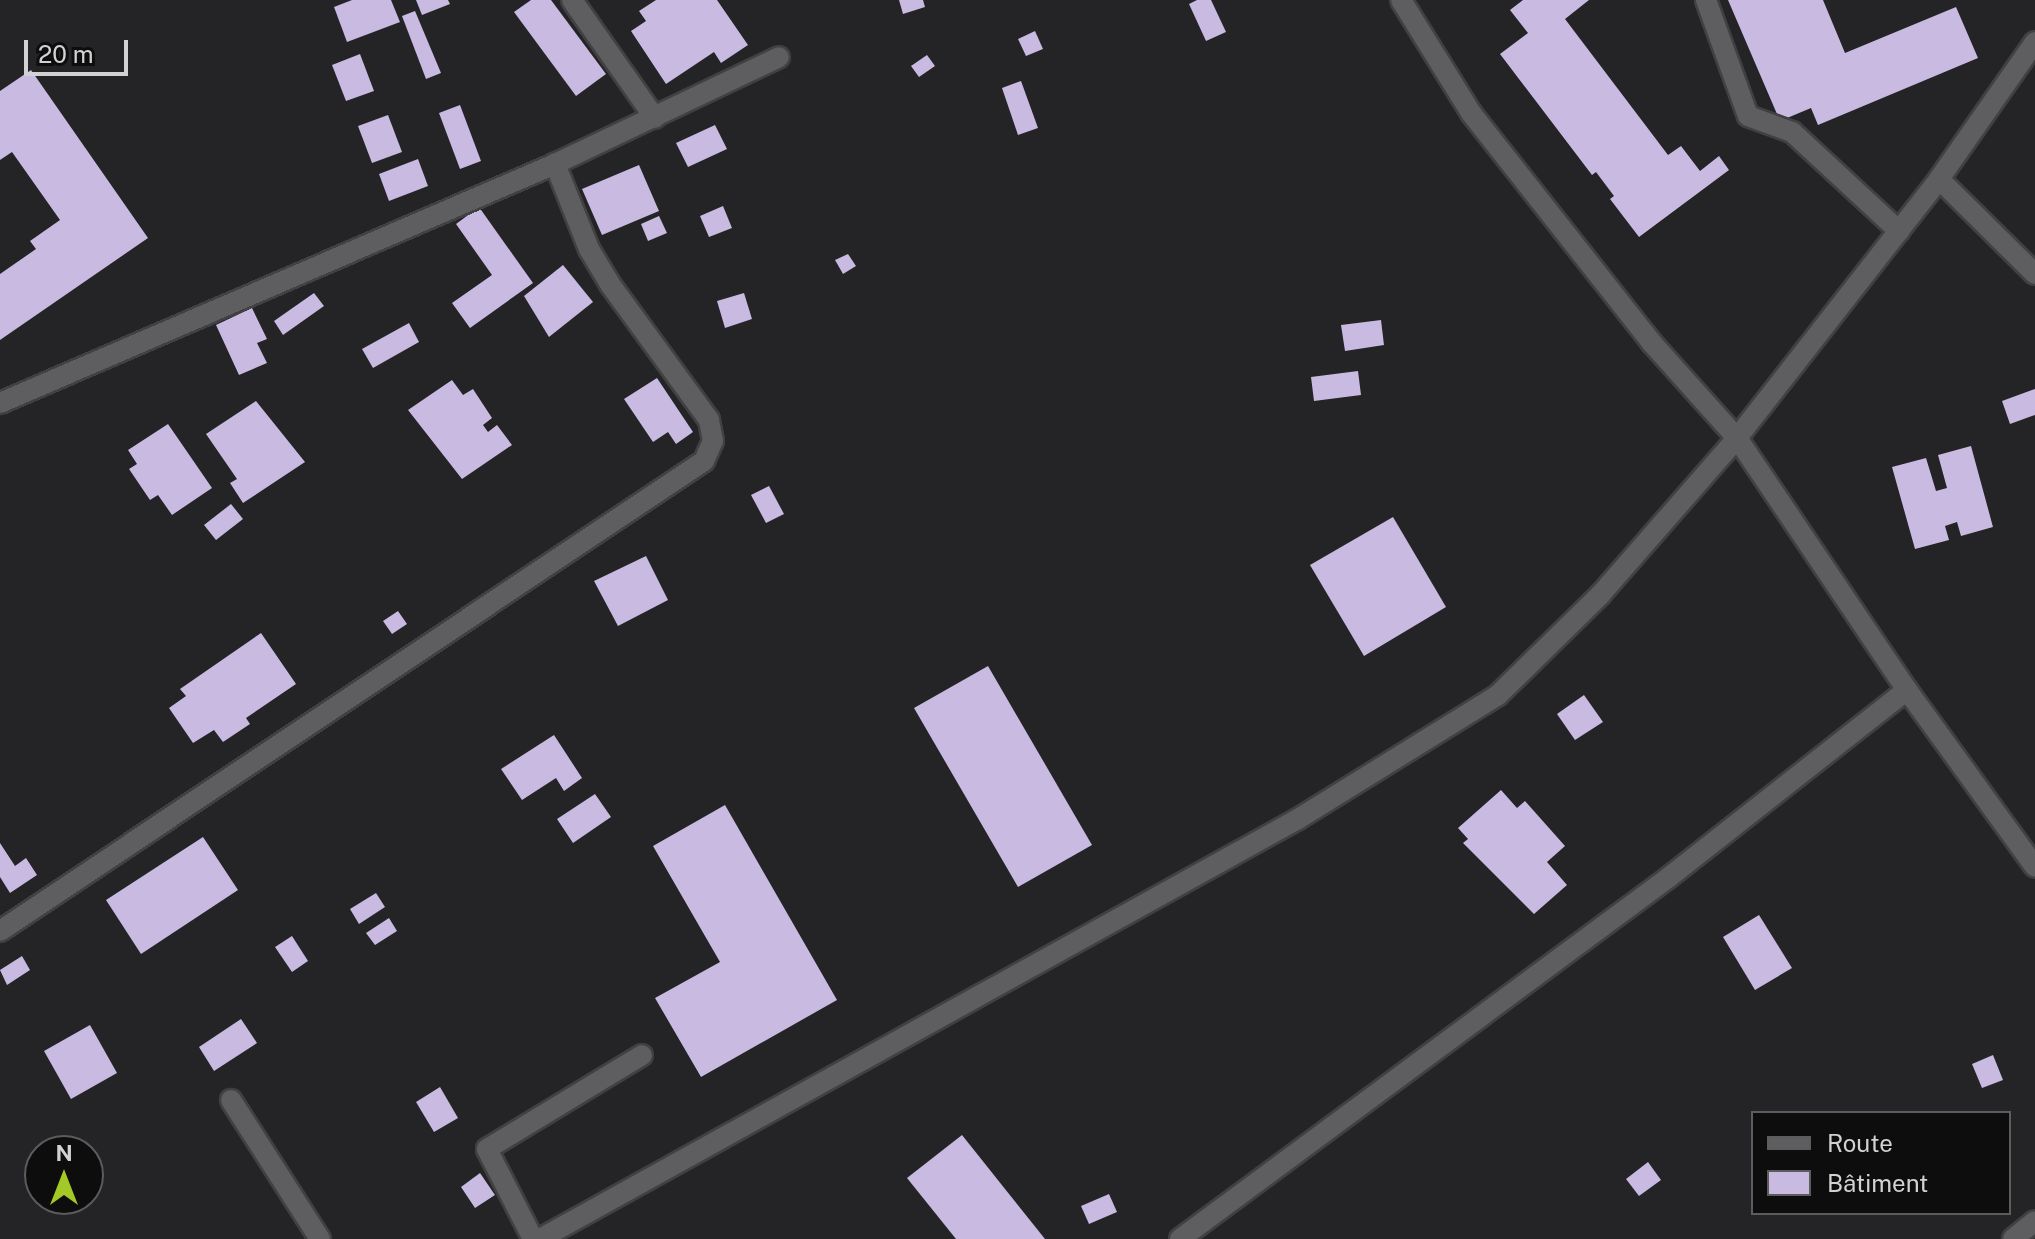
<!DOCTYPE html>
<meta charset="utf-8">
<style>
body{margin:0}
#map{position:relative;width:2035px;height:1239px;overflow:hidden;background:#242326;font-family:"Public Sans",sans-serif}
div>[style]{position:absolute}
.building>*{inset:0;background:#c9bae2}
.roads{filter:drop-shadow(2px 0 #414042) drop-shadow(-2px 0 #414042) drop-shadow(0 2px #414042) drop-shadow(0 -2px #414042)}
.minor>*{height:20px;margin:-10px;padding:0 10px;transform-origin:10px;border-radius:10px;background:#5e5d60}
span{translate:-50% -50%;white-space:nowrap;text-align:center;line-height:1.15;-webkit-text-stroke:8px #0d0d0e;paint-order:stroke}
.legend{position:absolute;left:1751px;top:1111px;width:260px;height:104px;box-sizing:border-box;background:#0d0d0e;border:2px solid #5c5c5d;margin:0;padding:10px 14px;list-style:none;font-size:24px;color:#d2d2d4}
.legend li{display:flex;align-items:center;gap:16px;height:40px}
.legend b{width:40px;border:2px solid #5c5c5d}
.north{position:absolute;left:24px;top:1135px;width:80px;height:80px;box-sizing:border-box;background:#0d0d0e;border:2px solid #5c5c5d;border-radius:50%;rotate:0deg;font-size:22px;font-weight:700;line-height:32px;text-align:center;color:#d2d2d4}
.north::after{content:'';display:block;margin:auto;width:28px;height:36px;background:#a3c926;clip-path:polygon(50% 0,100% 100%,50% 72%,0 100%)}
.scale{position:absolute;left:24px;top:40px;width:104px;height:36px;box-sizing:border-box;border:4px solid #d2d2d4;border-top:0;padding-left:10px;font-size:24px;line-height:28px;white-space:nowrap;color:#d2d2d4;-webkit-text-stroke:6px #0d0d0e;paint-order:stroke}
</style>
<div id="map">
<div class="building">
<i style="clip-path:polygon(352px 0,391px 0,400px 22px,347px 42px,334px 7px)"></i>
<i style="clip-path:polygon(416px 0,448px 0,450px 4px,422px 15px)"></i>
<i style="clip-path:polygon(531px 0,551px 0,606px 74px,576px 96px,514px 12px)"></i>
<i style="clip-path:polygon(656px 0,717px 0,748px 45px,721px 63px,714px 52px,666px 84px,631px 31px,646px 21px,639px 11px)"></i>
<i style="clip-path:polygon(899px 0,923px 0,925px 7px,903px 14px)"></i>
<i style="clip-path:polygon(1197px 0,1211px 0,1226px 32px,1206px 41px,1189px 4px)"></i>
<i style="clip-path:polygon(1523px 0,1589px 0,1565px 19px,1668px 155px,1681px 146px,1700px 171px,1719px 156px,1729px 170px,1639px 237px,1610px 199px,1614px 196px,1596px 172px,1592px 175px,1500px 54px,1528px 33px,1510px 10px)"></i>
<i style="clip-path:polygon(1728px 0,1823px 0,1845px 53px,1956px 7px,1978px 58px,1818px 125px,1811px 108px,1780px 121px)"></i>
<i style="clip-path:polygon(415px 11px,441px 73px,426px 79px,402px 16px)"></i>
<i style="clip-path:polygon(1035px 31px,1043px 49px,1026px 56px,1018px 39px)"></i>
<i style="clip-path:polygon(360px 54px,374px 91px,346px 101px,332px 65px)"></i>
<i style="clip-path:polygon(927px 55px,935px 66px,919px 77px,911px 66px)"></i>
<i style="clip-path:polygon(31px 70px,148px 238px,0 340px,0 274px,36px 249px,30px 241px,60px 220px,12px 152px,0 160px,0 91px)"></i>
<i style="clip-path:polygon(1021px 81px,1038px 128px,1018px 135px,1002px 88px)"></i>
<i style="clip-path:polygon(460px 105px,481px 161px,460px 169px,439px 113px)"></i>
<i style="clip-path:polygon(388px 115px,402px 152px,372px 163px,358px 126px)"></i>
<i style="clip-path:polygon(715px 125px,727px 149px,688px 167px,676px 143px)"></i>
<i style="clip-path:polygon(418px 159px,428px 186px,389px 201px,379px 174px)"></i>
<i style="clip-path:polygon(639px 165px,659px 211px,602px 235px,582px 189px)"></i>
<i style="clip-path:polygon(723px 206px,732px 228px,709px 237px,700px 216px)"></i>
<i style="clip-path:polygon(479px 207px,533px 283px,470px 328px,452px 303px,492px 275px,456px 224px)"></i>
<i style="clip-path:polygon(659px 216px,667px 233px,648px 241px,641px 224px)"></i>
<i style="clip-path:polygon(848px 254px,856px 266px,843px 274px,835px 260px)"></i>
<i style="clip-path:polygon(563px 265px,593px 302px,549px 337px,524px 296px)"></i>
<i style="clip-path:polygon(314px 293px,324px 306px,283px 335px,274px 321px)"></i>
<i style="clip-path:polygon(744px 293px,752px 319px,725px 328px,717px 301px)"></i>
<i style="clip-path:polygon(252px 308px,267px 339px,257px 343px,267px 363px,239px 375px,216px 325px)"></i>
<i style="clip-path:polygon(1381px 320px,1384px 345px,1345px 351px,1341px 325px)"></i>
<i style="clip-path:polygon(409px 323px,419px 342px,373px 368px,362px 349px)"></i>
<i style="clip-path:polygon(1358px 371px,1361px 395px,1314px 401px,1311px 377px)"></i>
<i style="clip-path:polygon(657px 378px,693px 432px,676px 444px,668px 432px,653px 442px,624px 399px)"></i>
<i style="clip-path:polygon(452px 380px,463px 395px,473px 389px,492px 418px,483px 425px,488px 432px,497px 425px,512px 445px,462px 479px,408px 410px)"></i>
<i style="clip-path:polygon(2035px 389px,2035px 415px,2010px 424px,2002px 401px)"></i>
<i style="clip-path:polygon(256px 401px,305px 462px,243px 503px,230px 483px,237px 479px,206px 434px)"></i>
<i style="clip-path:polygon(168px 424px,212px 488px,172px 515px,158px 495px,150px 500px,129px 469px,137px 464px,128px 450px)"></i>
<i style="clip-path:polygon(1971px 446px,1993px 527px,1961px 536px,1957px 522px,1945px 526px,1949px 540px,1915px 549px,1892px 467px,1926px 458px,1936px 491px,1947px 488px,1938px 455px)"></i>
<i style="clip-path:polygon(769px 486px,784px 514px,766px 523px,751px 495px)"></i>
<i style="clip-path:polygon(231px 504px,243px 519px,216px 540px,204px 525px)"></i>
<i style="clip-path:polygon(1393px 517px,1446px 607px,1364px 656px,1310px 565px)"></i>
<i style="clip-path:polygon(646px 556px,668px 600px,618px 626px,594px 581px)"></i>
<i style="clip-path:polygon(398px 611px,407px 624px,392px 634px,383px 621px)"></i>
<i style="clip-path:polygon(261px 633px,296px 684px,246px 718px,250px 724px,223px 742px,214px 730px,193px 743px,169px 708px,186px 696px,180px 689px)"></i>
<i style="clip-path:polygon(988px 666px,1092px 845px,1018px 887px,914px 708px)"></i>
<i style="clip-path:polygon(1584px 695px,1603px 722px,1575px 740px,1557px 714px)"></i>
<i style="clip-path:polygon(554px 735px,582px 778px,564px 791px,556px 778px,522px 800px,501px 769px)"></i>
<i style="clip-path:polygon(1501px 790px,1517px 808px,1525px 801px,1565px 846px,1547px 862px,1567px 885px,1534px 914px,1463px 843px,1468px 839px,1458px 828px)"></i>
<i style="clip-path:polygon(595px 794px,611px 817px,573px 843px,557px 819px)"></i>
<i style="clip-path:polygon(725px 805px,837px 1000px,701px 1077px,655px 998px,720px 962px,653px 846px)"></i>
<i style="clip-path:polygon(203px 837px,238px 890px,141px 954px,106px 900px)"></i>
<i style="clip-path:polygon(0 843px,15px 866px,26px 858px,37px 875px,10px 893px,0 877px)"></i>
<i style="clip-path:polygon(376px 893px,385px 907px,359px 924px,350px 909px)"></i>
<i style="clip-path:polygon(1759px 915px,1792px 968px,1755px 990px,1723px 937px)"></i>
<i style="clip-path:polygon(389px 918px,397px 931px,375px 945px,366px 933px)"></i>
<i style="clip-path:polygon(292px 936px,308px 961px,292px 972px,275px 947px)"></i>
<i style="clip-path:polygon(22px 956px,30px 970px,7px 985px,0 970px)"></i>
<i style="clip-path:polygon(241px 1019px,257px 1043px,214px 1071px,199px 1047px)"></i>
<i style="clip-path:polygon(90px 1025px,117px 1073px,71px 1099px,44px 1051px)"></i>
<i style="clip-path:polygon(1993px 1055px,2003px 1080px,1982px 1088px,1972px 1064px)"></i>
<i style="clip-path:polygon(440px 1087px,458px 1118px,434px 1132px,416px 1102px)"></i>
<i style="clip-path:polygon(962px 1135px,1045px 1239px,956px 1239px,907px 1178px)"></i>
<i style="clip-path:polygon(1648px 1162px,1661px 1180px,1639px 1196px,1626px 1179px)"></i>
<i style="clip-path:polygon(480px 1173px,495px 1195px,475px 1208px,461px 1187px)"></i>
<i style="clip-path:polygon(1109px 1194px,1117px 1212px,1089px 1224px,1081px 1206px)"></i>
</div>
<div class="roads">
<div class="minor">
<i style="left:572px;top:0;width:144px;rotate:54.9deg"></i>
<i style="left:1401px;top:0;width:133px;rotate:58.2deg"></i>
<i style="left:1471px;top:113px;width:293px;rotate:51.8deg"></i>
<i style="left:1652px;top:343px;width:127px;rotate:48.2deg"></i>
<i style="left:1737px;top:438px;width:304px;rotate:56deg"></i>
<i style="left:1907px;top:690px;width:218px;rotate:54.1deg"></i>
<i style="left:1706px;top:0;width:123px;rotate:70.1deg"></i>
<i style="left:1748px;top:116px;width:47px;rotate:20deg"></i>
<i style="left:1792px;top:132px;width:146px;rotate:42.8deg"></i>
<i style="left:2035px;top:42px;width:167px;rotate:125deg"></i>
<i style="left:1939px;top:179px;width:135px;rotate:44.7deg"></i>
<i style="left:0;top:403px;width:604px;rotate:-23.3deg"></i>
<i style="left:555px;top:164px;width:248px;rotate:-25.5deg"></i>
<i style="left:0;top:931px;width:846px;rotate:-33.73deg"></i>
<i style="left:704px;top:461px;width:22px;rotate:-66deg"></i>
<i style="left:713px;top:441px;width:21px;rotate:-101deg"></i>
<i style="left:709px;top:420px;width:168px;rotate:-126.1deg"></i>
<i style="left:610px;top:284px;width:41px;rotate:-121deg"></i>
<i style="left:589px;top:249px;width:92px;rotate:-111.8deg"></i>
<i style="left:231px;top:1100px;width:165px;rotate:57.4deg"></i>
<i style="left:533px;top:1239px;width:101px;rotate:-117.1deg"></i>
<i style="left:487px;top:1149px;width:181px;rotate:-31.2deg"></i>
<i style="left:540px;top:1239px;width:867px;rotate:-28.99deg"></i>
<i style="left:1298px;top:819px;width:235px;rotate:-31.8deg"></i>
<i style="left:1498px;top:695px;width:144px;rotate:-44.4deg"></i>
<i style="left:1601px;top:594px;width:207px;rotate:-48.9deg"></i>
<i style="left:1737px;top:438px;width:328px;rotate:-52deg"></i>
<i style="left:1180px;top:1239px;width:607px;rotate:-36.49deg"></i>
<i style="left:1668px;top:878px;width:304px;rotate:-38.2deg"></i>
<i style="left:2013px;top:1239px;width:28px;rotate:-39deg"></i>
</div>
</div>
<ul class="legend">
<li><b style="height:10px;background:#5e5d60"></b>Route</li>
<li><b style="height:22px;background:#c9bae2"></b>Bâtiment</li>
</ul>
<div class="north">N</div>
<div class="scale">20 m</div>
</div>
